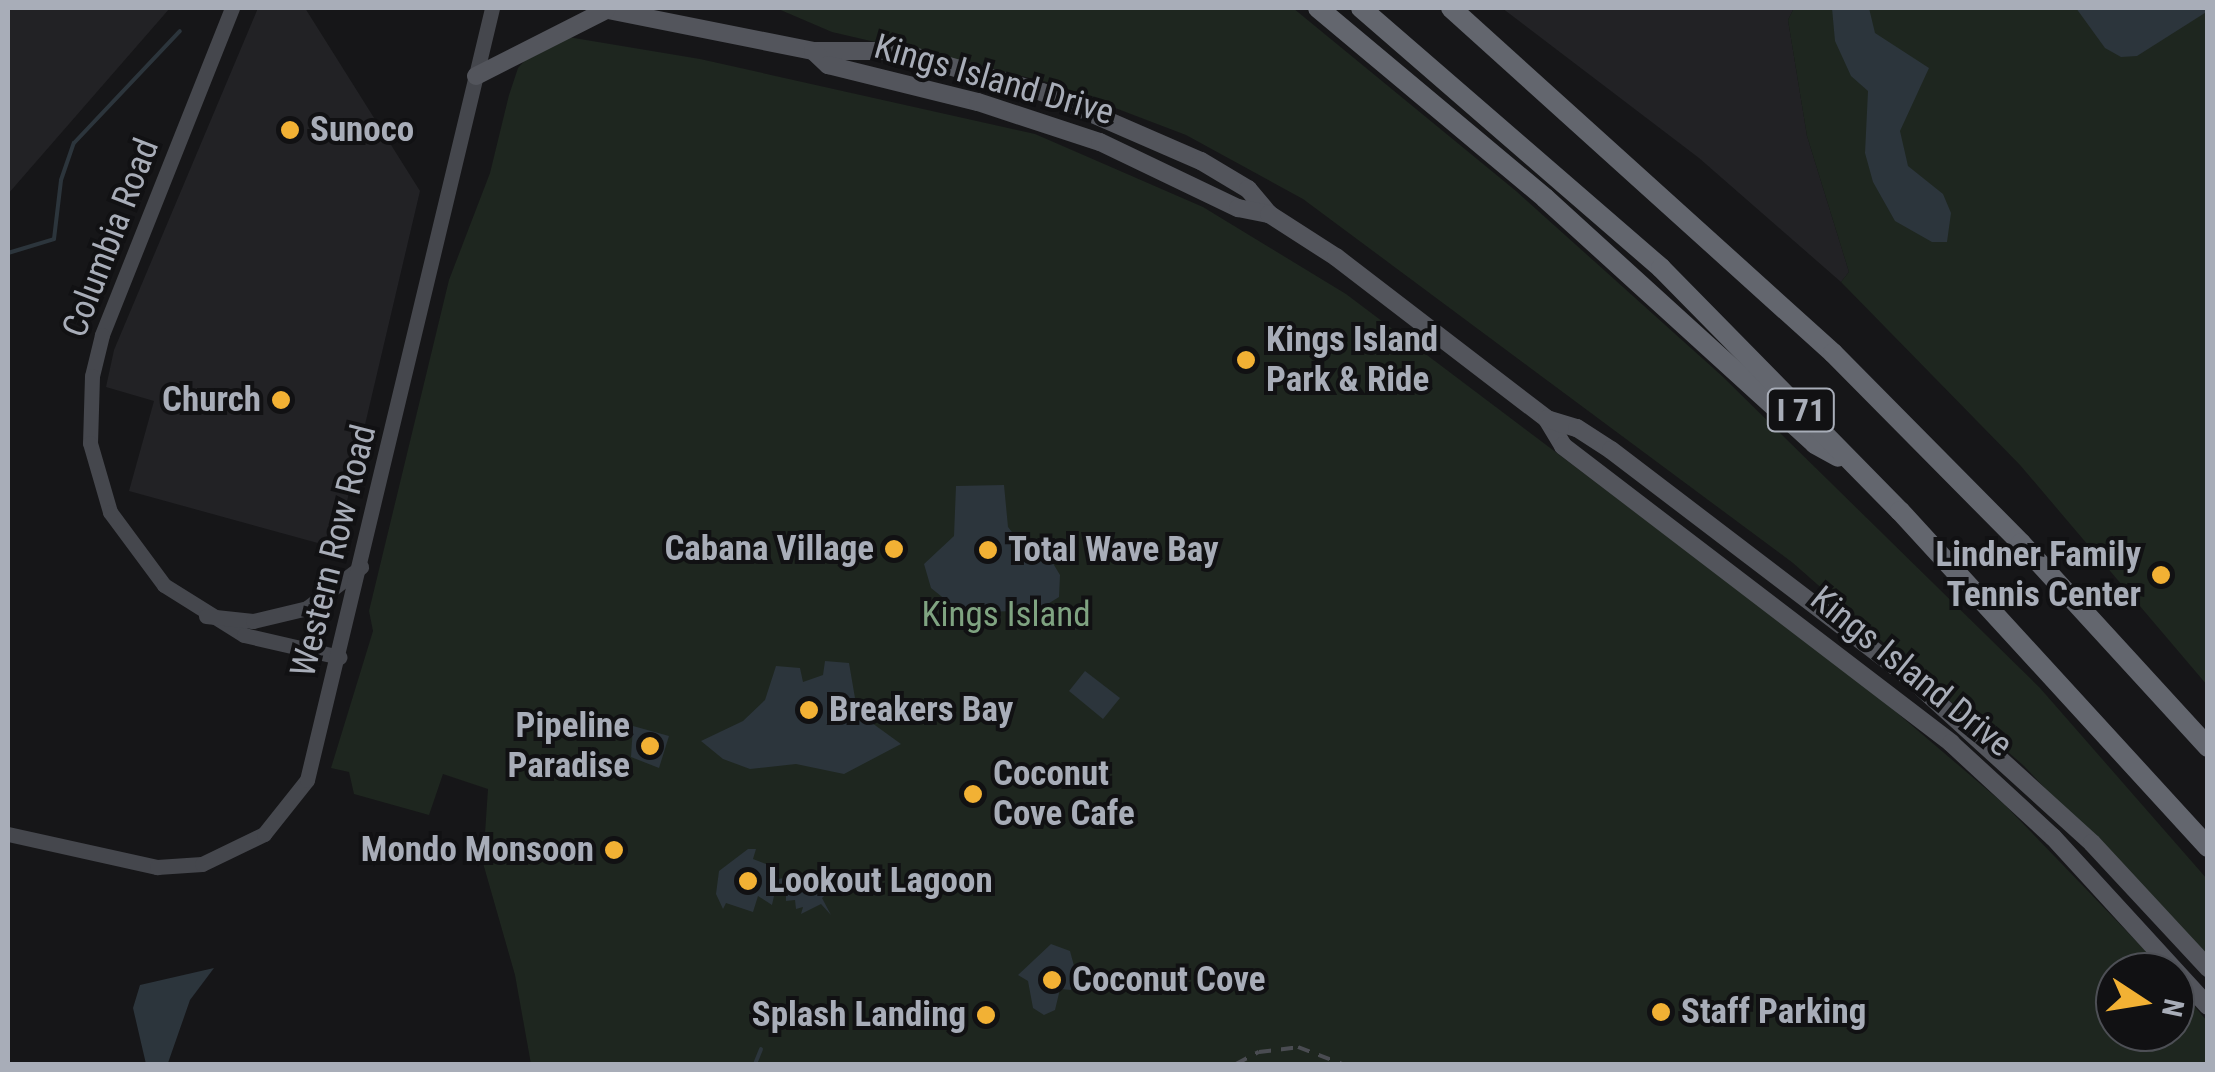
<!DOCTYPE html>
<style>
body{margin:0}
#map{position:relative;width:2215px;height:1072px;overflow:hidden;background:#161618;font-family:"Roboto Condensed",sans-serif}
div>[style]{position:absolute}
.built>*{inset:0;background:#222225}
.green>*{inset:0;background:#1e261f}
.water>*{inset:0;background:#2c353c}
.stream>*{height:4px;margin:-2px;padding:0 2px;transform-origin:2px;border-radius:2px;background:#2c353c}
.secondary>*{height:15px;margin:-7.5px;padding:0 7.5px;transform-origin:7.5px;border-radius:7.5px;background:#45474d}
.primary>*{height:18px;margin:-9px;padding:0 9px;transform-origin:9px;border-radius:9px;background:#53555c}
.highway>*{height:20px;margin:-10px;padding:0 10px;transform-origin:10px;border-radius:10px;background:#63666e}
.rail>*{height:4px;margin-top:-2px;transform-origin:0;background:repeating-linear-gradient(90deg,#4a4c52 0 12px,transparent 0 22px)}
.dots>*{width:28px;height:28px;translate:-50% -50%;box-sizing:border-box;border:5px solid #111113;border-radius:50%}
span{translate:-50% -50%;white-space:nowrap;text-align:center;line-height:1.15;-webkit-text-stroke:8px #111113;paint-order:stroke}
.shield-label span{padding:2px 8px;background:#111113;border:2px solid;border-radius:8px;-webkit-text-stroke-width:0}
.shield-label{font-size:32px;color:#a8adb8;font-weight:700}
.street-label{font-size:35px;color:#a8adb8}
.poi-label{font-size:35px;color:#a8adb8;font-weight:700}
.left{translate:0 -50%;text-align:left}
.right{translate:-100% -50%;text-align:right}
.park-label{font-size:35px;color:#7fa381}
.frame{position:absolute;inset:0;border:10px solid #a8adb8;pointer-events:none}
.north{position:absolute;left:2095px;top:952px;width:100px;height:100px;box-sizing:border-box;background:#111113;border:2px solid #4d4f55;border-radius:50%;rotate:102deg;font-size:28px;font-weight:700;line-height:40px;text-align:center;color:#a8adb8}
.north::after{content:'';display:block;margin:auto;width:35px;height:45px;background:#f2b134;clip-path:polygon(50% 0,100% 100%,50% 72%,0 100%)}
</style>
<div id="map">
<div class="built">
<i style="clip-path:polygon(8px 8px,170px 8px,8px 194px)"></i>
<i style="clip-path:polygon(258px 8px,305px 8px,420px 191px,336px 548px,129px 491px,154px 401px,106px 387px,114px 350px)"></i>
<i style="clip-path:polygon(1502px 8px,1794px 8px,1788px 20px,1807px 136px,1849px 272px,1841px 282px,1699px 158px)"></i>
</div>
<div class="green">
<i style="clip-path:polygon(776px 8px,1293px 8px,1516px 191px,1722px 376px,2040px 688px,2207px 879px,2207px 959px,2024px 766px,1793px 563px,1303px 199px,1186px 135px,1047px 82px,832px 32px)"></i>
<i style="clip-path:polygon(1794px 8px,2207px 8px,2207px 685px,2020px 465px,1841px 282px,1849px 272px,1807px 136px,1788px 20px)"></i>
<i style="clip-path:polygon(568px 37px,700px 59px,1035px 134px,1203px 207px,1346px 294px,1862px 683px,2004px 804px,2166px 972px,2115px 972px,2115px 1032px,2175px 1032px,2175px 983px,2207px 1021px,2207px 1064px,531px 1064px,515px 975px,483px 863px,488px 789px,443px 774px,429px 815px,354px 794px,349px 772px,331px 768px,373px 631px,369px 611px,449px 280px,490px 173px,509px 95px,518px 68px,535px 49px)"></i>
</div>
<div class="water">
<i style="clip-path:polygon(1832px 8px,1869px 8px,1875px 33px,1929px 68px,1900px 131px,1908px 166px,1943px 194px,1951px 213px,1947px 242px,1932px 242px,1895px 221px,1873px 182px,1865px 153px,1868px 91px,1851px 76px,1835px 41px)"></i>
<i style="clip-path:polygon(2076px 8px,2207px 8px,2208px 11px,2137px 56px,2121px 57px,2105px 48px)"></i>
<i style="clip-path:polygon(1004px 485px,1008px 527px,1022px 545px,1051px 560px,1060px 575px,1059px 597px,1038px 610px,962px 613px,931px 588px,924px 564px,954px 536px,956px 486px)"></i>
<i style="clip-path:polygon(825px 661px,849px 663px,855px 698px,872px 723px,901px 744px,844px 774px,796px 764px,750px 769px,723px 759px,701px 741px,743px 721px,765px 700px,776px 666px,800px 668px,803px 682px,823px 675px)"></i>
<i style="clip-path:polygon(1085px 671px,1120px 698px,1103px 719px,1069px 691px)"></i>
<i style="clip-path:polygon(633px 726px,669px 736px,659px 768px,631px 757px)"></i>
<i style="clip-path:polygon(748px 849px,756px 849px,753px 859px,774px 867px,778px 879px,808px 874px,827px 882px,821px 888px,837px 884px,822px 898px,831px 915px,821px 904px,801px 914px,803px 907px,796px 909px,795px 900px,786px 901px,786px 890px,776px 887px,772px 905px,758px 896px,753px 912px,726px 903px,723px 909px,716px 894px,719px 871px)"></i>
<i style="clip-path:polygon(1051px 944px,1070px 951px,1077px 977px,1071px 990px,1060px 989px,1055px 1010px,1044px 1015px,1033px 1008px,1028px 981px,1018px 975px)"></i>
<i style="clip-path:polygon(214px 968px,190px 1000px,168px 1063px,146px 1064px,133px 1008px,140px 985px)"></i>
</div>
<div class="stream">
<i style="left:8px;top:253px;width:48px;rotate:-16.9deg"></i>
<i style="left:54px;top:239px;width:59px;rotate:-83.2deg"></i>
<i style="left:61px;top:180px;width:39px;rotate:-71deg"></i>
<i style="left:74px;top:143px;width:154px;rotate:-46.6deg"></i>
<i style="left:755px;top:1064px;width:16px;rotate:-68deg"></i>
</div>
<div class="secondary">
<i style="left:232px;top:8px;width:352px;rotate:111.7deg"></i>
<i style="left:102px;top:335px;width:42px;rotate:103.7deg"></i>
<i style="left:92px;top:376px;width:67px;rotate:91.7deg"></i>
<i style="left:90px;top:443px;width:72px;rotate:73.8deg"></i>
<i style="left:110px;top:512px;width:91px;rotate:53.5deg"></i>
<i style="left:164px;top:585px;width:94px;rotate:32deg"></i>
<i style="left:244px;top:635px;width:98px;rotate:13deg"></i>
<i style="left:206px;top:616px;width:47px;rotate:6.1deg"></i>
<i style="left:253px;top:621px;width:56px;rotate:-13.5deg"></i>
<i style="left:307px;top:608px;width:68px;rotate:-37.2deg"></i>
<i style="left:8px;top:834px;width:153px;rotate:12.5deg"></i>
<i style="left:157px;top:867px;width:45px;rotate:-3.8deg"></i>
<i style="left:202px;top:864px;width:69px;rotate:-25.8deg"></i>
<i style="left:264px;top:834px;width:69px;rotate:-51.5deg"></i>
<i style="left:307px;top:780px;width:794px;rotate:-76.52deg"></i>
</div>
<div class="primary">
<i style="left:598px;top:8px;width:219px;rotate:11.3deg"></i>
<i style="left:813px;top:51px;width:82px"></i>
<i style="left:895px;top:51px;width:153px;rotate:15.6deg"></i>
<i style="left:1042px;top:92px;width:173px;rotate:23.5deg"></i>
<i style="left:1201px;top:161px;width:55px;rotate:30.8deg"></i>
<i style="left:1248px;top:189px;width:33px;rotate:50deg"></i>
<i style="left:813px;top:51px;width:21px;rotate:43deg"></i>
<i style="left:828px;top:65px;width:154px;rotate:13.9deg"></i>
<i style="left:978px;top:102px;width:128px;rotate:18.2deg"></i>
<i style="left:1100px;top:142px;width:153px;rotate:25.6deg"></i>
<i style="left:1238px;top:208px;width:32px;rotate:11deg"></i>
<i style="left:1269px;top:214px;width:80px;rotate:32.7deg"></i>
<i style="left:1336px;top:257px;width:266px;rotate:37.5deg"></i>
<i style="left:1547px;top:419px;width:31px;rotate:59deg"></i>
<i style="left:1563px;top:446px;width:489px;rotate:37.4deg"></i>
<i style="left:1951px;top:743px;width:139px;rotate:42.7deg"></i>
<i style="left:2053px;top:837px;width:229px;rotate:47.5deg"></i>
<i style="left:476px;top:76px;width:146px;rotate:-26.9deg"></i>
<i style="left:1547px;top:419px;width:31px;rotate:17deg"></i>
<i style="left:1577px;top:428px;width:40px;rotate:32.9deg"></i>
<i style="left:1611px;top:450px;width:381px;rotate:37.3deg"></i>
<i style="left:1914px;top:681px;width:241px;rotate:42.3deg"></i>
<i style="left:2092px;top:843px;width:171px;rotate:47.1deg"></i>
</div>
<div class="highway">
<i style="left:1318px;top:8px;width:296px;rotate:39.9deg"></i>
<i style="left:1545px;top:198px;width:365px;rotate:42.3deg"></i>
<i style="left:1815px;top:444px;width:26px;rotate:29deg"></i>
<i style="left:1361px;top:8px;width:397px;rotate:40.9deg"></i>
<i style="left:1661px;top:268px;width:341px;rotate:45.5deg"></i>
<i style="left:1900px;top:511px;width:456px;rotate:47.5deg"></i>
<i style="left:1451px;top:8px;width:515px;rotate:42.09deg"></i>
<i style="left:1833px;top:353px;width:267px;rotate:45.3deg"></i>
<i style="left:2021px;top:543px;width:277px;rotate:47.5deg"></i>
</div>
<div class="rail">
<i style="left:1236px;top:1064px;width:26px;rotate:-28deg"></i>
<i style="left:1259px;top:1052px;width:39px;rotate:-7deg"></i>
<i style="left:1298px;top:1047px;width:47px;rotate:21.1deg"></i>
</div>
<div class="dots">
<i style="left:290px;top:130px;background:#f2b134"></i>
<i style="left:1246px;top:360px;background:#f2b134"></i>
<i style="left:281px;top:400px;background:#f2b134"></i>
<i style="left:894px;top:549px;background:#f2b134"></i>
<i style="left:988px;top:550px;background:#f2b134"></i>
<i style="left:2161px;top:575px;background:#f2b134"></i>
<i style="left:809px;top:710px;background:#f2b134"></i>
<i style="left:650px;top:746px;background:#f2b134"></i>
<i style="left:973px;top:794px;background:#f2b134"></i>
<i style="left:614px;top:850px;background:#f2b134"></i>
<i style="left:748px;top:881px;background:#f2b134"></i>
<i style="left:1052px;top:980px;background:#f2b134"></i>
<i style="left:1661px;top:1012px;background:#f2b134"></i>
<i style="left:986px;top:1015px;background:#f2b134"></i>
</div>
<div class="shield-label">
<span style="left:1801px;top:410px">I 71</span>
</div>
<div class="street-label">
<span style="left:994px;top:80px;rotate:16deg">Kings Island Drive</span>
<span style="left:111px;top:238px;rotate:-69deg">Columbia Road</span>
<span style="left:334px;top:551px;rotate:-76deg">Western Row Road</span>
<span style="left:1911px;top:672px;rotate:39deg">Kings Island Drive</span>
</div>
<div class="poi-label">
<span class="left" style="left:310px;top:130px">Sunoco</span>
<span class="left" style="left:1266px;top:360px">Kings Island<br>Park &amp; Ride</span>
<span class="right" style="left:261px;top:400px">Church</span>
<span class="right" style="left:874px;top:549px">Cabana Village</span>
<span class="left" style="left:1008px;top:550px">Total Wave Bay</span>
<span class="right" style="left:2141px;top:575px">Lindner Family<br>Tennis Center</span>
<span class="left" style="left:829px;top:710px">Breakers Bay</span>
<span class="right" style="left:630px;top:746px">Pipeline<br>Paradise</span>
<span class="left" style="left:993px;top:794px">Coconut<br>Cove Cafe</span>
<span class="right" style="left:594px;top:850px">Mondo Monsoon</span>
<span class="left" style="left:768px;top:881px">Lookout Lagoon</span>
<span class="left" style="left:1072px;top:980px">Coconut Cove</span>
<span class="left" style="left:1681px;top:1012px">Staff Parking</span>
<span class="right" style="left:966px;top:1015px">Splash Landing</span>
</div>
<div class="park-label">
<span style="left:1006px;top:615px">Kings Island</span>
</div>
<div class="frame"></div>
<div class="north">N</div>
</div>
